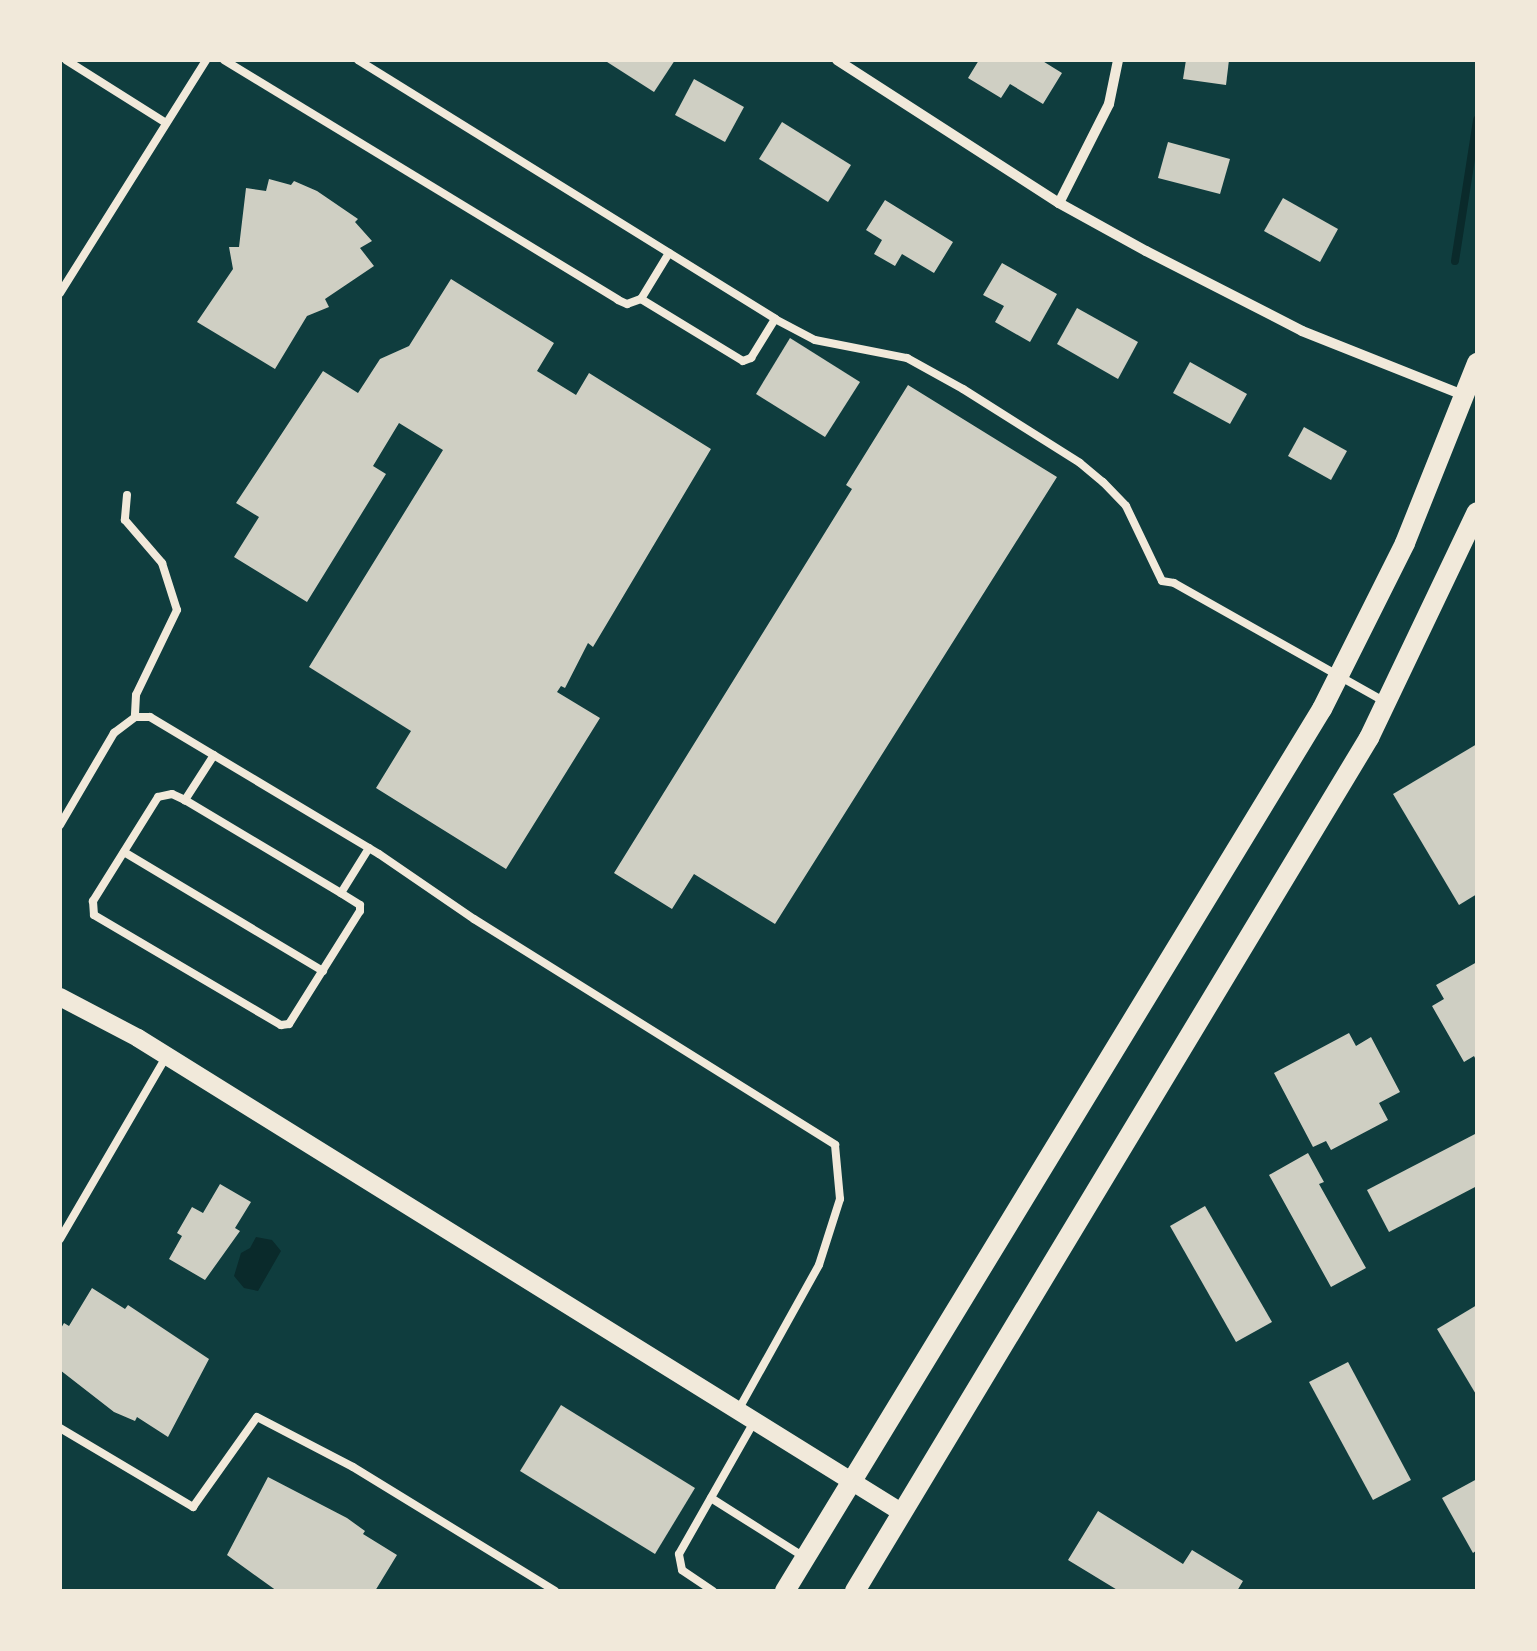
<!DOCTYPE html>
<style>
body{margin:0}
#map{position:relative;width:1537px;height:1651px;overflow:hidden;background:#0f3d3e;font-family:Mulish,sans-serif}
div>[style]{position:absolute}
.water>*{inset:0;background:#0a2a2b}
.stream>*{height:8px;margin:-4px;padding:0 4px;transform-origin:4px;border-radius:4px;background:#0a2a2b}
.building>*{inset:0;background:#cfcfc3}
.service>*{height:8px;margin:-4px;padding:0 4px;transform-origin:4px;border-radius:4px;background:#f1e9da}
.minor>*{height:10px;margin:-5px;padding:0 5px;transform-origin:5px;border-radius:5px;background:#f1e9da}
.tertiary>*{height:18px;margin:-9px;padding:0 9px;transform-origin:9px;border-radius:9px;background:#f1e9da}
.secondary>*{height:20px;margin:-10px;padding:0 10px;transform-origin:10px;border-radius:10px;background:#f1e9da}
span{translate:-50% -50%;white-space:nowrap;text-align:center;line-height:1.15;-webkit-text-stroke:8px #f1e9da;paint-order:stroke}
.frame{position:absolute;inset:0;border:62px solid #f1e9da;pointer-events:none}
</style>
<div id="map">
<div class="water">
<i style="clip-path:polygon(256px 1237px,272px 1240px,281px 1251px,258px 1291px,244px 1288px,234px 1276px,241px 1253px,250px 1248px)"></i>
</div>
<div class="stream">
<i style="left:1455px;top:261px;width:143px;rotate:-81.1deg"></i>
</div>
<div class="building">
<i style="clip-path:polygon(604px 60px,675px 60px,654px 92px)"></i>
<i style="clip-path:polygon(979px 60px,1041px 60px,1062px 73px,1043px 104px,1010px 84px,1001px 98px,968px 78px)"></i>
<i style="clip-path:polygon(1186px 60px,1229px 60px,1226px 85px,1183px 79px)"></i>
<i style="clip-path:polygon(694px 79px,744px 107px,725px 142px,675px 115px)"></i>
<i style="clip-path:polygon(782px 122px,851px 165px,828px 202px,759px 159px)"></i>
<i style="clip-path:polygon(1168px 142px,1230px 159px,1220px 194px,1158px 178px)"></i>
<i style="clip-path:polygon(269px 179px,291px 185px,294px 181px,317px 191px,358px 219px,355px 222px,372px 241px,360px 248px,374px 266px,325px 299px,329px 307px,307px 316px,275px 369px,197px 322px,233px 269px,229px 247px,239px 247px,246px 188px,266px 191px)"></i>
<i style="clip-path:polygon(1283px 198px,1338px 229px,1320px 262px,1264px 231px)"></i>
<i style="clip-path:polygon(885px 200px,953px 242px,934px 273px,902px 254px,895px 266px,874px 254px,882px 240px,866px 230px)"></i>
<i style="clip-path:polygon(1002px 263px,1057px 294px,1030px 342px,995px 322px,1004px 306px,983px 295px)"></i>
<i style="clip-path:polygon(451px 279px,554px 343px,537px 371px,576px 395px,589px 373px,711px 449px,593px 647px,588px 643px,565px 688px,561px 686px,557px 692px,600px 718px,506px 869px,376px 788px,411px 731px,309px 667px,443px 450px,399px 423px,373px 466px,386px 474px,307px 602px,234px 557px,259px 517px,236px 503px,323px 371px,358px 393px,380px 359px,409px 346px)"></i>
<i style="clip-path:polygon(1077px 308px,1138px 342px,1118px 379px,1057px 344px)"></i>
<i style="clip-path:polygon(790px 338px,860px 382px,825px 437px,756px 394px)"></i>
<i style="clip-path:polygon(1190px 362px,1247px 394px,1230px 424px,1173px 393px)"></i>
<i style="clip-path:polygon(908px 385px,1057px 477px,775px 924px,694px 874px,672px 909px,614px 873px,852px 489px,846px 485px)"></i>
<i style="clip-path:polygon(1304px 427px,1347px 451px,1331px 480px,1288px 456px)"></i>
<i style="clip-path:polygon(1477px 744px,1477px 894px,1459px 905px,1393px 794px)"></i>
<i style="clip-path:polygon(1477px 962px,1477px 1062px,1474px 1056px,1464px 1062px,1432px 1006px,1444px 999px,1436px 985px)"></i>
<i style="clip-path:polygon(1349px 1033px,1356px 1046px,1371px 1037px,1400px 1092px,1379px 1103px,1388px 1120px,1331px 1150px,1326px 1141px,1313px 1147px,1274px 1073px)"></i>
<i style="clip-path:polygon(1477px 1133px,1477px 1186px,1389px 1232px,1367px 1190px)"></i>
<i style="clip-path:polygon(1308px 1153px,1324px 1182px,1319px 1184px,1366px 1268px,1331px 1287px,1269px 1175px)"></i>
<i style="clip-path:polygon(220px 1184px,251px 1202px,235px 1228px,240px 1231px,205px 1280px,169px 1259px,182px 1236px,177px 1233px,192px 1207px,203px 1213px)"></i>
<i style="clip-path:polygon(1205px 1206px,1272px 1322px,1236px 1342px,1170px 1226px)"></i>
<i style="clip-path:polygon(92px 1288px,125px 1309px,128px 1305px,209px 1359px,168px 1437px,137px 1417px,135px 1421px,114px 1412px,60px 1370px,60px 1330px,64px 1323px,69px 1326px)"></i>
<i style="clip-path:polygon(1477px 1305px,1477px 1396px,1437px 1329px)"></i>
<i style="clip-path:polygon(1348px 1362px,1411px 1480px,1373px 1500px,1309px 1382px)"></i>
<i style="clip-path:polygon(561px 1405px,695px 1488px,655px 1554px,520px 1471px)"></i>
<i style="clip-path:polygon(268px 1477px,347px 1518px,365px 1531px,363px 1534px,397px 1555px,375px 1591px,277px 1591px,227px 1555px)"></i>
<i style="clip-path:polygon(1477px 1479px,1477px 1550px,1473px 1553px,1442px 1498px)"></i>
<i style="clip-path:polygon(1098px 1511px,1183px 1564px,1192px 1550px,1243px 1581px,1237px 1591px,1119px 1591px,1068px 1560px)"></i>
</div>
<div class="service">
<i style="left:66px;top:60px;width:118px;rotate:32.2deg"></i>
<i style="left:224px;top:60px;width:461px;rotate:31.3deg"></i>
<i style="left:618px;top:300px;width:10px;rotate:24deg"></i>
<i style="left:627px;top:304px;width:15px;rotate:-20deg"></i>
<i style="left:641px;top:299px;width:54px;rotate:-58.7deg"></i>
<i style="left:358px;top:60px;width:491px;rotate:31.8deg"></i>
<i style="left:775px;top:319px;width:45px;rotate:27.7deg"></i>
<i style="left:815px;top:340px;width:94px;rotate:11.1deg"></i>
<i style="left:907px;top:358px;width:64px;rotate:29deg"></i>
<i style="left:963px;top:389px;width:138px;rotate:32.3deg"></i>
<i style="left:1080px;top:463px;width:30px;rotate:40deg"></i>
<i style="left:1103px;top:482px;width:33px;rotate:46deg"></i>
<i style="left:1126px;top:506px;width:83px;rotate:64.4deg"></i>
<i style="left:1162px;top:581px;width:12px;rotate:9deg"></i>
<i style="left:1174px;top:583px;width:240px;rotate:29.4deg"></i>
<i style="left:60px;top:293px;width:275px;rotate:-57.9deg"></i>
<i style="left:641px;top:299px;width:119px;rotate:31.3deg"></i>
<i style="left:743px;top:361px;width:9px;rotate:-21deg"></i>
<i style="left:751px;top:358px;width:46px;rotate:-58.4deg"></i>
<i style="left:127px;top:495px;width:25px;rotate:95deg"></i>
<i style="left:125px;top:520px;width:57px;rotate:49.3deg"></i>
<i style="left:162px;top:563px;width:49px;rotate:72.3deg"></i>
<i style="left:177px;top:610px;width:94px;rotate:115.8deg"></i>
<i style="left:136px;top:695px;width:22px;rotate:93deg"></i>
<i style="left:214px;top:755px;width:54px;rotate:122.8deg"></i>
<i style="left:185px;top:800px;width:14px;rotate:-155deg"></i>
<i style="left:172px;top:794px;width:14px;rotate:168deg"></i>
<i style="left:158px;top:797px;width:123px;rotate:122deg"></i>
<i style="left:93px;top:901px;width:14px;rotate:86deg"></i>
<i style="left:94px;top:915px;width:217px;rotate:30.5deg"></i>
<i style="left:281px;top:1025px;width:8px;rotate:-7deg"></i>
<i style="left:289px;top:1024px;width:133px;rotate:-57.9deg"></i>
<i style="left:360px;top:911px;width:6px;rotate:-90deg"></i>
<i style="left:360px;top:905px;width:22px;rotate:-148deg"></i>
<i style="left:341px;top:893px;width:53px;rotate:-58.1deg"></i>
<i style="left:185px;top:800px;width:182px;rotate:30.8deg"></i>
<i style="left:60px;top:825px;width:107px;rotate:-59.6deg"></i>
<i style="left:114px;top:733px;width:26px;rotate:-37deg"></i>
<i style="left:135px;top:717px;width:15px"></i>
<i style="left:150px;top:717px;width:267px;rotate:30.9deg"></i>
<i style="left:379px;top:854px;width:115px;rotate:34.4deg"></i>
<i style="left:474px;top:919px;width:426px;rotate:32deg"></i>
<i style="left:835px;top:1145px;width:54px;rotate:84.7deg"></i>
<i style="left:840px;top:1199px;width:69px;rotate:107.7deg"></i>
<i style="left:819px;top:1265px;width:165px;rotate:119.1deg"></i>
<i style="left:124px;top:852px;width:232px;rotate:30.9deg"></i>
<i style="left:60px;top:1239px;width:211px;rotate:-59.8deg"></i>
<i style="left:60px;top:1428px;width:155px;rotate:30.7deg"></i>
<i style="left:193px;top:1507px;width:110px;rotate:-54.6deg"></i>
<i style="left:257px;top:1417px;width:108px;rotate:27.5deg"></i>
<i style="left:353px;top:1467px;width:237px;rotate:31.5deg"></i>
<i style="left:711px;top:1498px;width:110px;rotate:32.4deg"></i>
<i style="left:713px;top:1591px;width:37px;rotate:-146deg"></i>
<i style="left:682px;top:1570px;width:16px;rotate:-101deg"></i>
<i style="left:679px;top:1554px;width:152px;rotate:-60.4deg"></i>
</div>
<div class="minor">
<i style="left:837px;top:60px;width:264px;rotate:32.8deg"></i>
<i style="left:1059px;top:203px;width:99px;rotate:28.9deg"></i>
<i style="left:1146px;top:251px;width:175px;rotate:27.1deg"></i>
<i style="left:1302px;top:331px;width:175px;rotate:21.7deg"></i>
<i style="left:1059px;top:203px;width:111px;rotate:-63.2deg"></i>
<i style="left:1109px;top:104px;width:45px;rotate:-78.4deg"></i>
</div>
<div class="tertiary">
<i style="left:60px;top:997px;width:88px;rotate:27.7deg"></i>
<i style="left:138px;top:1038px;width:898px;rotate:31.85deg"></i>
</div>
<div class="secondary">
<i style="left:785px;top:1591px;width:1033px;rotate:-58.67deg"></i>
<i style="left:1322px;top:709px;width:186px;rotate:-63.4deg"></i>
<i style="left:1405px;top:543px;width:194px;rotate:-68.2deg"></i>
<i style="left:855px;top:1591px;width:996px;rotate:-58.93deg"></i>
<i style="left:1369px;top:738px;width:250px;rotate:-64.5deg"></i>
</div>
<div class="frame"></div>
</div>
